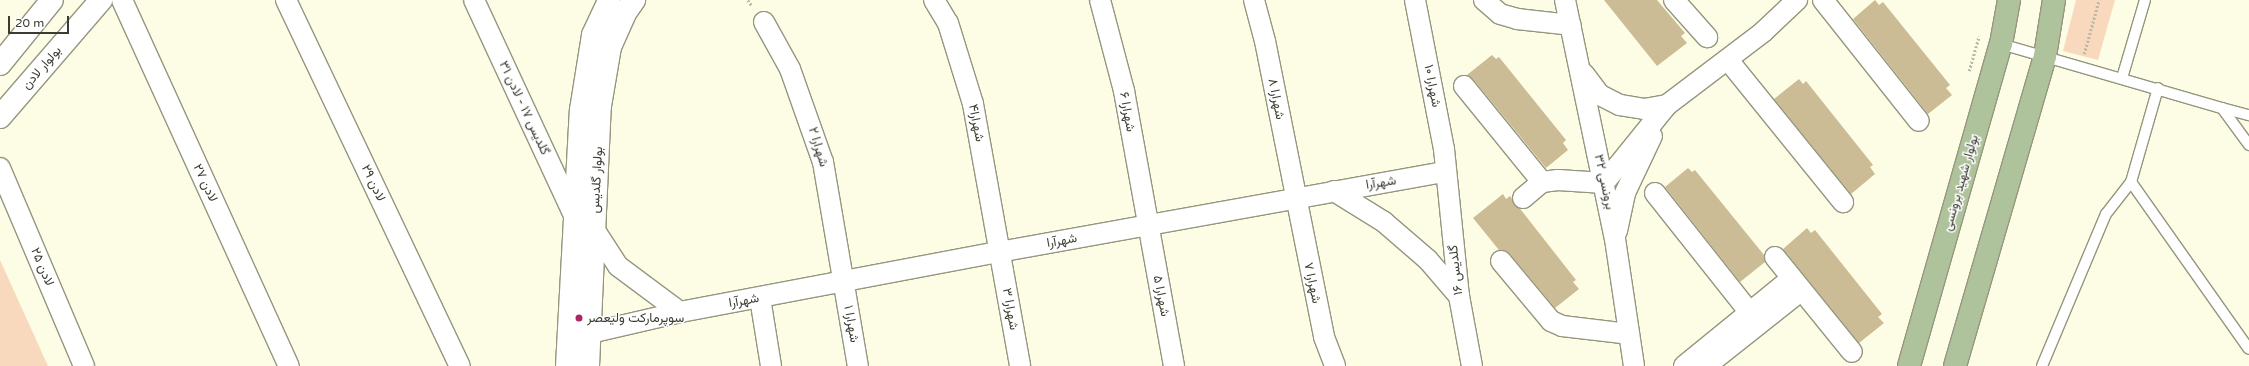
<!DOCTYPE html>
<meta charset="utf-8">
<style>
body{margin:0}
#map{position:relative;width:2249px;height:366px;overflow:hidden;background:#fcfde4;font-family:"Varela Round",Vazirmatn,sans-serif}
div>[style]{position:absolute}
.green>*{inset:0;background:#f8d9bd}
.building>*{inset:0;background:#ccbc96}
.path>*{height:2.5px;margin-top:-1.25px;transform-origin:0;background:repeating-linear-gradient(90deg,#b7b8a5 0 2px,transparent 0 4px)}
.roads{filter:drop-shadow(1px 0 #95967f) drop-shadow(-1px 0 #95967f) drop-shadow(0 1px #95967f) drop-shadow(0 -1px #95967f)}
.service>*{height:10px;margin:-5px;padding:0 5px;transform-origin:5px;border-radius:5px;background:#fff}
.minor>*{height:20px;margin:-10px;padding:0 10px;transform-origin:10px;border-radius:10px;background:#fff}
.tertiary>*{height:22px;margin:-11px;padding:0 11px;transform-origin:11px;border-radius:11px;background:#fff}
.secondary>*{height:22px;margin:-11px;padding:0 11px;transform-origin:11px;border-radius:11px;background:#fff}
.primary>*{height:22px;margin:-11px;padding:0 11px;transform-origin:11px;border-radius:11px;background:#aec39b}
.dots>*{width:11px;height:11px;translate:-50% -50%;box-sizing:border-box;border:2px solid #fff;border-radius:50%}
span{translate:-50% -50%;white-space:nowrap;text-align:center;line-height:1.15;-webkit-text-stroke:3px #fff;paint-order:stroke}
.street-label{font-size:13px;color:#3a3b31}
.poi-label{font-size:13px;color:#3a3b31}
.left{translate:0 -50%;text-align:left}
.scale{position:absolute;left:8px;top:16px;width:61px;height:18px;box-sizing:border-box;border:2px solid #3a3b31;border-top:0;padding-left:5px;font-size:12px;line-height:14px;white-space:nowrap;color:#3a3b31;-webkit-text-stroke:3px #fff;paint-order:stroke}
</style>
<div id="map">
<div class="green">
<i style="clip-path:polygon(2076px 0,2115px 0,2098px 60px,2063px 51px)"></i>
<i style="clip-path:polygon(0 260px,48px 366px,0 366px)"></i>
</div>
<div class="building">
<i style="clip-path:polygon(1604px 0,1657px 0,1685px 33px,1681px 36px,1687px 43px,1657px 66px)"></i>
<i style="clip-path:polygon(1875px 0,1879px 5px,1883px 2px,1950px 85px,1946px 88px,1952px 95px,1928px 114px,1853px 19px)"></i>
<i style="clip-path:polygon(1492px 55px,1496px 59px,1499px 57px,1566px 140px,1563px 143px,1568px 150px,1546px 168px,1473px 79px,1467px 75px)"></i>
<i style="clip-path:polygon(1799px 79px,1803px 84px,1806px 81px,1873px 165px,1870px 167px,1875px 174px,1851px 194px,1774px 99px)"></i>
<i style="clip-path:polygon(1688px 168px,1692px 172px,1695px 170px,1764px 255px,1765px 262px,1740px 282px,1665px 187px)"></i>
<i style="clip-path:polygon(1503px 194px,1506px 199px,1510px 196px,1576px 280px,1573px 282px,1579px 289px,1555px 308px,1510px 254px,1499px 250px,1473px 218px)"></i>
<i style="clip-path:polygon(1807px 228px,1811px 233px,1815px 230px,1882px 314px,1878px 317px,1884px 323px,1859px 343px,1783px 249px)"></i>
</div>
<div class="path">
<i style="left:748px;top:0;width:7px;rotate:56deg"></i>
<i style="left:2084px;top:54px;width:56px;rotate:-74.5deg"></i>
<i style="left:1969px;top:71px;width:36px;rotate:-74deg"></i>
</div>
<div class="roads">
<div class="service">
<i style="left:2001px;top:44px;width:230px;rotate:16.2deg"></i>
<i style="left:2222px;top:108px;width:46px;rotate:53.9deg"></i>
<i style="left:2122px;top:78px;width:81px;rotate:-73.6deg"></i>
<i style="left:2158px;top:88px;width:98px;rotate:106deg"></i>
<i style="left:2131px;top:182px;width:204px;rotate:54.8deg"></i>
<i style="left:2222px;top:108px;width:28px;rotate:15deg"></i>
<i style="left:2042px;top:366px;width:165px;rotate:-67.2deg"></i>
<i style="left:2106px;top:214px;width:41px;rotate:-52deg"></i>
</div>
<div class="minor">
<i style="left:122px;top:0;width:402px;rotate:65.5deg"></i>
<i style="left:286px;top:0;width:405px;rotate:64.6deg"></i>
<i style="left:474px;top:0;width:237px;rotate:65.1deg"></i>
<i style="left:934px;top:0;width:27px;rotate:59deg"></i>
<i style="left:948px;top:23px;width:85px;rotate:72.8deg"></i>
<i style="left:973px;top:104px;width:266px;rotate:79.8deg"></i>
<i style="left:1100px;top:0;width:94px;rotate:75.2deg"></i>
<i style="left:1124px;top:91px;width:280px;rotate:79.7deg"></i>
<i style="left:1254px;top:0;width:42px;rotate:75deg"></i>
<i style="left:1265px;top:41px;width:302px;rotate:78.7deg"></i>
<i style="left:1324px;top:337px;width:31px;rotate:69deg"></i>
<i style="left:1415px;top:0;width:152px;rotate:79deg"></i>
<i style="left:1444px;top:149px;width:148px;rotate:84.2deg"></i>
<i style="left:1459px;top:296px;width:71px;rotate:79.5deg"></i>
<i style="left:1484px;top:0;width:21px;rotate:41deg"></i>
<i style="left:1500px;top:14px;width:18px;rotate:16deg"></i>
<i style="left:1517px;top:19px;width:54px;rotate:6.3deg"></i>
<i style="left:1565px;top:0;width:244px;rotate:78.2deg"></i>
<i style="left:1615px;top:239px;width:128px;rotate:81.5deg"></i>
<i style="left:1674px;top:0;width:50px;rotate:48.3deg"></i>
<i style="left:1823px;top:0;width:154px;rotate:51.6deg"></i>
<i style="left:764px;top:22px;width:54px;rotate:61deg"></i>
<i style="left:790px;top:69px;width:99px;rotate:70.5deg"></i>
<i style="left:823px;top:162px;width:207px;rotate:80.3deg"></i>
<i style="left:1728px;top:60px;width:183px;rotate:51deg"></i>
<i style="left:1584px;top:74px;width:26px;rotate:53deg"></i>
<i style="left:1600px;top:95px;width:22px;rotate:27deg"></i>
<i style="left:1620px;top:105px;width:24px;rotate:9deg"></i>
<i style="left:1644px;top:109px;width:23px;rotate:-10deg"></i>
<i style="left:1464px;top:86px;width:124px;rotate:50.9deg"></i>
<i style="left:0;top:168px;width:215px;rotate:67deg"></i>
<i style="left:1334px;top:191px;width:59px;rotate:31.8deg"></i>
<i style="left:1384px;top:222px;width:58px;rotate:40.8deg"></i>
<i style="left:1428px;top:260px;width:48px;rotate:49.3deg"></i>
<i style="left:1655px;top:193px;width:167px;rotate:51.6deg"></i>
<i style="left:1523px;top:198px;width:25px;rotate:-40deg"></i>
<i style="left:1542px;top:182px;width:16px;rotate:-7deg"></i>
<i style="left:1558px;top:180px;width:46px;rotate:3.7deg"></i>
<i style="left:1604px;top:183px;width:100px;rotate:-51.1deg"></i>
<i style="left:1667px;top:105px;width:121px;rotate:-37.2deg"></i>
<i style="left:1763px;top:32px;width:47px;rotate:-43.3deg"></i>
<i style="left:594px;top:229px;width:44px;rotate:57deg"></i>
<i style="left:618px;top:266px;width:77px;rotate:36.6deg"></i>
<i style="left:1617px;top:231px;width:39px;rotate:-78deg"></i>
<i style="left:1625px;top:193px;width:63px;rotate:-64.7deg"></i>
<i style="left:1775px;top:257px;width:122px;rotate:51deg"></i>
<i style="left:1501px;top:261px;width:78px;rotate:50.2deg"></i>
<i style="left:1551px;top:321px;width:12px;rotate:24deg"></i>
<i style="left:1562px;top:326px;width:67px;rotate:6.8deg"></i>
<i style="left:760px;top:298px;width:69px;rotate:80.8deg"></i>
<i style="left:575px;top:332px;width:15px;rotate:4deg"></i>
<i style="left:590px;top:333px;width:92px;rotate:-13.1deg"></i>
<i style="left:680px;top:312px;width:325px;rotate:-10.7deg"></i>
<i style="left:999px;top:252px;width:453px;rotate:-10.2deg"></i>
<i style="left:1684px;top:366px;width:139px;rotate:-39.2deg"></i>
<i style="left:1706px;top:366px;width:122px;rotate:-38.4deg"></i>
</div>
<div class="tertiary">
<i style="left:567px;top:366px;width:256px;rotate:-86.9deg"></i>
<i style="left:581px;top:110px;width:76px;rotate:-80.9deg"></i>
<i style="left:593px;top:35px;width:38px;rotate:-65deg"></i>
<i style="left:588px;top:366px;width:260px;rotate:-87.4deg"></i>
<i style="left:600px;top:106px;width:60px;rotate:-80.4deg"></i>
<i style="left:610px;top:47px;width:37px;rotate:-66deg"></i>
<i style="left:625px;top:13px;width:16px;rotate:-55deg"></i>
</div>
<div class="secondary">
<i style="left:0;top:64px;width:82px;rotate:-50.9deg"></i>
<i style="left:0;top:117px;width:155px;rotate:-49.2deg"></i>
</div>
<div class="primary">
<i style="left:1909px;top:366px;width:335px;rotate:-74.1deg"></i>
<i style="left:2001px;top:44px;width:45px;rotate:-79.7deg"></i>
<i style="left:1955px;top:366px;width:323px;rotate:-73.8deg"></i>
<i style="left:2045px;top:56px;width:57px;rotate:-80.9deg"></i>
</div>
</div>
<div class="dots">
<i style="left:579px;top:318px;background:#af2463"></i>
</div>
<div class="street-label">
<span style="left:42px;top:68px;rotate:-49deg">بولوار لادن</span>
<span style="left:1432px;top:86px;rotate:79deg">شهرارا ۱۰</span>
<span style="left:1276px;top:99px;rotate:79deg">شهرارا ۸</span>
<span style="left:524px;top:108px;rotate:65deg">گلدیس ۱۷ - لادن ۳۱</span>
<span style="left:1127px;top:112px;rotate:80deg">شهرارا ۶</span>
<span style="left:976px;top:123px;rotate:79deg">شهرارا۴</span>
<span style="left:818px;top:147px;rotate:73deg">شهرارا ۲</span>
<span style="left:597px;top:180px;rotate:-87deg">بولوار گلدیس</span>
<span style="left:1604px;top:182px;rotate:78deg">برونسی ۳۲</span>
<span style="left:205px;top:183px;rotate:65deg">لادن ۲۷</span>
<span style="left:373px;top:183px;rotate:65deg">لادن ۲۹</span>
<span style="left:1381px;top:183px;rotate:-9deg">شهرآرا</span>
<span style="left:1961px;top:183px;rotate:-74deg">بولوار شهید برونسی</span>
<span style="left:1062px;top:241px;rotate:-10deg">شهرآرا</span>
<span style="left:42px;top:267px;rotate:67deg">لادن ۲۵</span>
<span style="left:1456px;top:270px;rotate:-96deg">گلدیس ۱۶</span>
<span style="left:1312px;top:283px;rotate:78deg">شهرارا ۷</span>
<span style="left:1161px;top:296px;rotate:79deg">شهرارا ۵</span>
<span style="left:744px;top:301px;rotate:-10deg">شهرآرا</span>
<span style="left:1010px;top:309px;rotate:80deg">شهرارا ۳</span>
<span style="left:851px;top:324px;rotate:80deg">شهرارا ۱</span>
</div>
<div class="poi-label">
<span class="left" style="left:587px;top:318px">سوپرمارکت ولیعصر</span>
</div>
<div class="scale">20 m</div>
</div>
